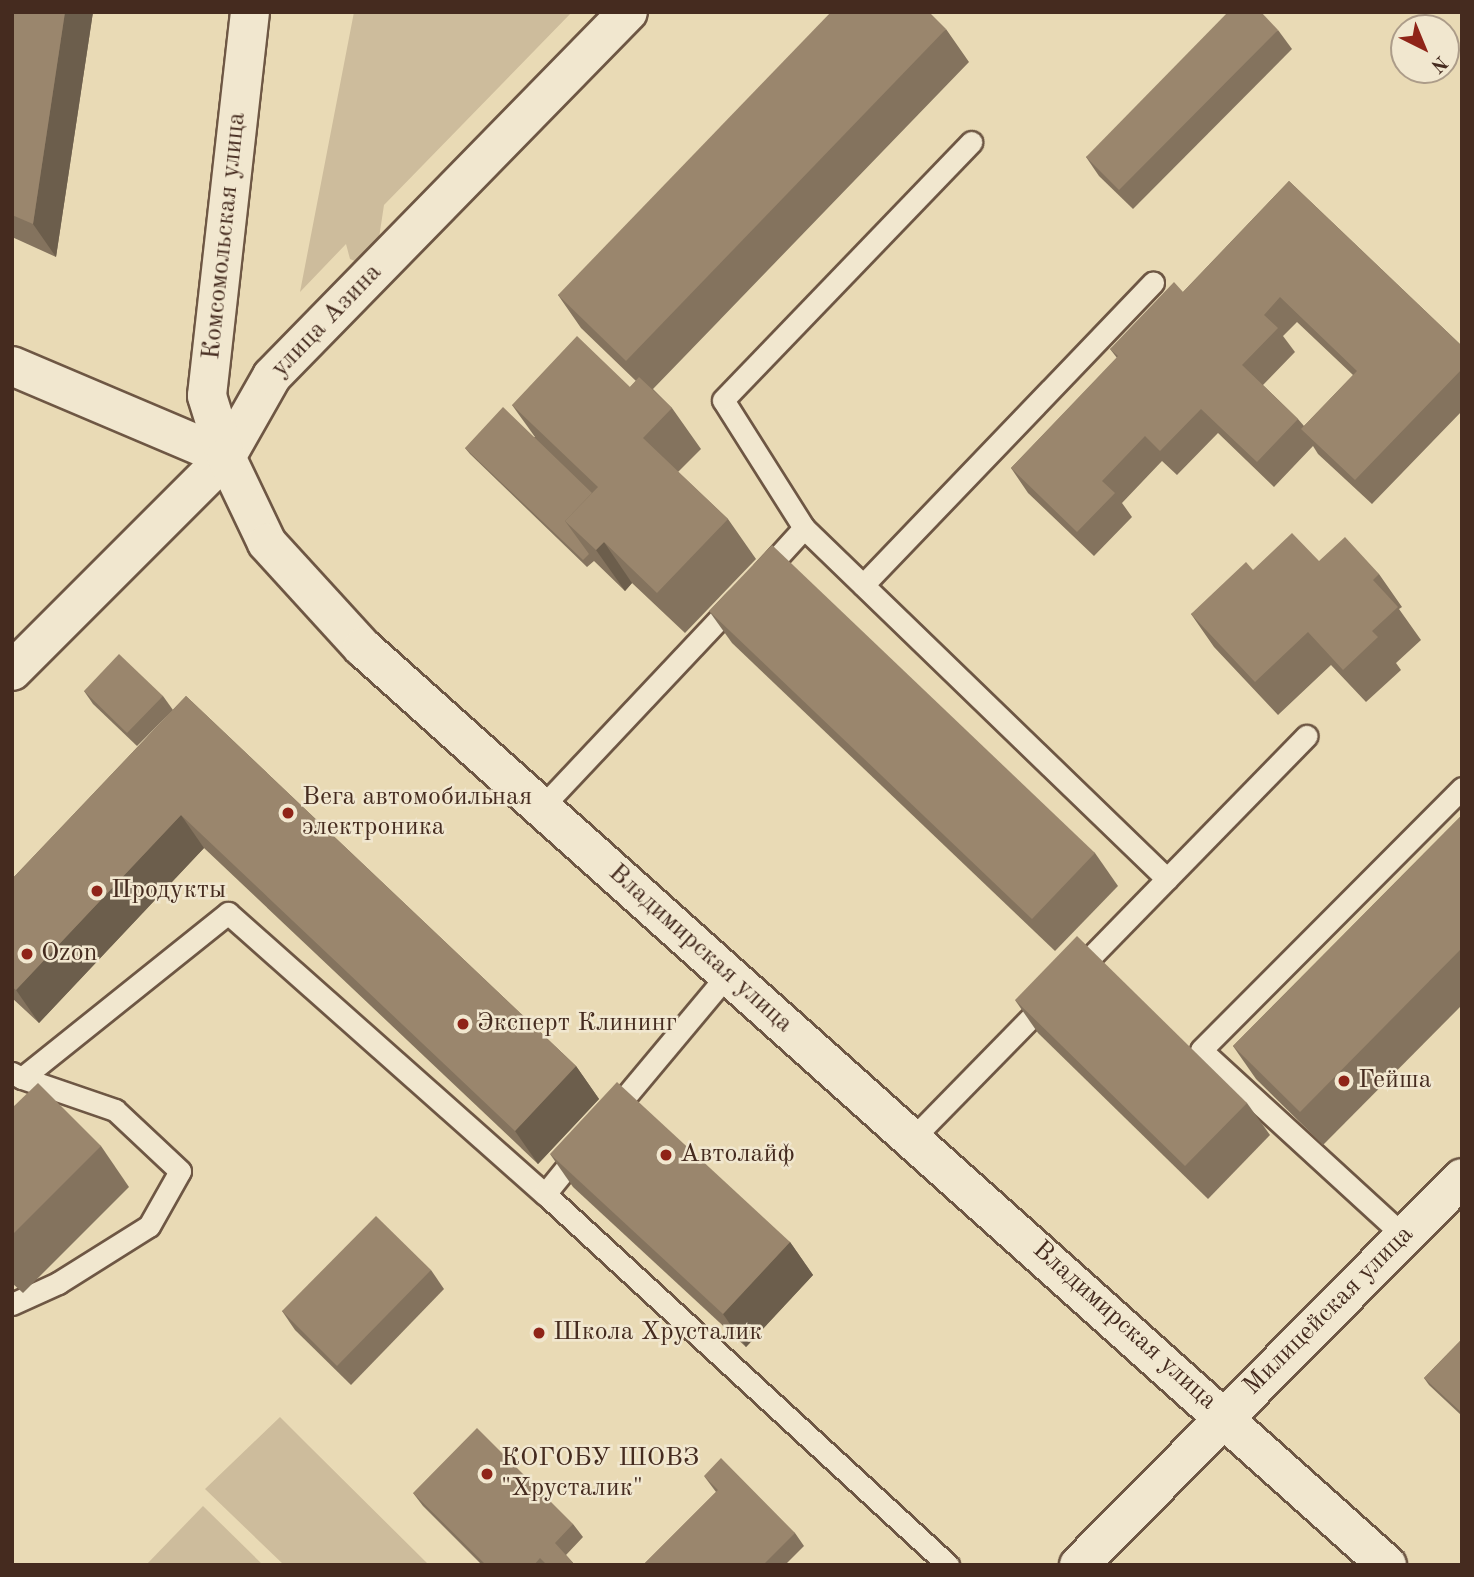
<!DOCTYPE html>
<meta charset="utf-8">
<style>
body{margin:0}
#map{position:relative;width:1474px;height:1577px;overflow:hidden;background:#e9dab5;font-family:"Old Standard TT",serif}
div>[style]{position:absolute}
.green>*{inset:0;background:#cdbc9c}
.roads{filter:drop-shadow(2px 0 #6e5744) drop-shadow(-2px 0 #6e5744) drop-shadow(0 2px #6e5744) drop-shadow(0 -2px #6e5744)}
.service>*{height:21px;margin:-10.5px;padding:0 10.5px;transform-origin:10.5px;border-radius:10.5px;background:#f1e7cf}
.minor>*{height:38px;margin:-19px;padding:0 19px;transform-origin:19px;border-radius:19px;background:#f1e7cf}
.tertiary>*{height:38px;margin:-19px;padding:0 19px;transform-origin:19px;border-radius:19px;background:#f1e7cf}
.secondary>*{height:38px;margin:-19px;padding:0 19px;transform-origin:19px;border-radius:19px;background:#f1e7cf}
.wall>*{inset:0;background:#84735e}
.shaded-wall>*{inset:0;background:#6c5e4c}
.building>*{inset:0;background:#9a866d}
.dots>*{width:19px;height:19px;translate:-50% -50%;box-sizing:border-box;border:4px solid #f1e7cf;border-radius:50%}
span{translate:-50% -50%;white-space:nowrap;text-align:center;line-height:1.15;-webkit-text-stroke:5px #f1e7cf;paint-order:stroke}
.street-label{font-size:26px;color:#452b1f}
.poi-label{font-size:26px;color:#452b1f}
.left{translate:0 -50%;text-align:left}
.frame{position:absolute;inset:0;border:14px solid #452b1f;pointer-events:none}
.north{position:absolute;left:1390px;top:14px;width:70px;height:70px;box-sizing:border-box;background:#f1e7cf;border:2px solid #ac9c89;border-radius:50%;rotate:137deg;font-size:19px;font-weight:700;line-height:28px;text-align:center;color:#452b1f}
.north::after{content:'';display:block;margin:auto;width:24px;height:32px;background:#8f2418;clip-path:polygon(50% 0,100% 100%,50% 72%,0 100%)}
</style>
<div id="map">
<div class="green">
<i style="clip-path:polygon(354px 12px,572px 12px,384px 205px,377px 251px,362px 264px,350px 259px,346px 244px,300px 292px)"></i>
<i style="clip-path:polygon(280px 1417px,309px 1446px,429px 1565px,284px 1565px,205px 1489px)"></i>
<i style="clip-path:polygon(203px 1506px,263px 1565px,146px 1565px)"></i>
</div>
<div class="roads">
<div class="service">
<i style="left:804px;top:528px;width:151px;rotate:-122.3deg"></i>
<i style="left:723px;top:400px;width:358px;rotate:-46.1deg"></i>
<i style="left:763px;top:573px;width:61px;rotate:-47.7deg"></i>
<i style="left:804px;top:528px;width:505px;rotate:44.04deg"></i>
<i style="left:863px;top:585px;width:419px;rotate:-46.2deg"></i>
<i style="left:541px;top:808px;width:284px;rotate:-46.7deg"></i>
<i style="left:1076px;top:972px;width:330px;rotate:-45.7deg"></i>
<i style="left:12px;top:1073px;width:11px;rotate:27deg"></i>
<i style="left:22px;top:1078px;width:264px;rotate:-38.7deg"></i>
<i style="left:228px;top:913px;width:424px;rotate:41.6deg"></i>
<i style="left:545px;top:1194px;width:548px;rotate:42.63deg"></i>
<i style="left:611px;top:1114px;width:182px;rotate:-50.1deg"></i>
<i style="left:913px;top:1138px;width:193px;rotate:-45.6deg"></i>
<i style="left:545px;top:1194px;width:54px;rotate:-51deg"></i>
<i style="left:1404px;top:1236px;width:275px;rotate:-137.5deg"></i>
<i style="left:1201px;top:1050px;width:370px;rotate:-45.1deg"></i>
<i style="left:12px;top:1304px;width:51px;rotate:-24.5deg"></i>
<i style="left:58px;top:1283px;width:107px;rotate:-32.1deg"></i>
<i style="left:149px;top:1226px;width:63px;rotate:-60.6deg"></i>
<i style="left:180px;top:1171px;width:89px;rotate:-136.8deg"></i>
<i style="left:115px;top:1110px;width:98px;rotate:-161deg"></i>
</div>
<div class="minor">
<i style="left:12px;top:366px;width:233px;rotate:23deg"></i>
<i style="left:12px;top:671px;width:303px;rotate:-45deg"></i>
<i style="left:226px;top:457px;width:93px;rotate:-60.4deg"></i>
<i style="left:272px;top:376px;width:509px;rotate:-45.64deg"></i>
</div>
<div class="tertiary">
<i style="left:1079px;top:1565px;width:544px;rotate:-45.3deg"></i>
</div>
<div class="secondary">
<i style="left:250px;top:12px;width:386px;rotate:96.4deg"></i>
<i style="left:207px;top:396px;width:64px;rotate:72.7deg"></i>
<i style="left:226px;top:457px;width:95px;rotate:64.5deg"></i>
<i style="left:267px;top:543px;width:141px;rotate:47.6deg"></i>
<i style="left:362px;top:647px;width:1376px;rotate:41.85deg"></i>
</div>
</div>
<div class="wall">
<i style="clip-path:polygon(12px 12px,93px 12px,56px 257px,12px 237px)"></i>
<i style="clip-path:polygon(946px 29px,969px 62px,653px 389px,672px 408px,701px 449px,678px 472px,728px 519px,756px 559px,685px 633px,632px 583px,625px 591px,594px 561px,587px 567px,470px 454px,465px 448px,535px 437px,512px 405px,630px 387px,636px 381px,581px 328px,558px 295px)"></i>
<i style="clip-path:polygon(1278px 30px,1292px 49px,1133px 209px,1099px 176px,1086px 157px)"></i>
<i style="clip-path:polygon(evenodd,1289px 181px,1462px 346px,1462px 411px,1372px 504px,1318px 454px,1313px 446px,1274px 487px,1218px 433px,1177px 475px,1162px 461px,1122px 503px,1132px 517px,1094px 556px,1028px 493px,1011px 468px,1117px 358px,1110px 349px,1183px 292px,1289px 181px,1297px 322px,1353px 375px,1304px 426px,1298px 419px,1263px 385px,1295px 352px,1283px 336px,1297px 322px)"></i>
<i style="clip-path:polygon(1319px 561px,1379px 574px,1402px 607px,1399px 609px,1421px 640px,1396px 663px,1401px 670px,1366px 702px,1331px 665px,1278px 715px,1214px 647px,1191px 614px,1253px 570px)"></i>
<i style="clip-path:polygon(709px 611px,1095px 853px,1118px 886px,1055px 951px,732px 643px)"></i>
<i style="clip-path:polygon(84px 691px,163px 696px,173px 710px,137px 746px,93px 704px)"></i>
<i style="clip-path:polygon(186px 696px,576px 1066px,599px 1099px,538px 1164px,204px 848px,39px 1023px,12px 998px,12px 879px)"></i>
<i style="clip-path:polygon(1462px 815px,1462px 1005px,1323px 1145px,1256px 1079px,1233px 1046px)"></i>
<i style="clip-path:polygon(1015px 1000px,1247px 1103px,1270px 1135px,1208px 1199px,1038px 1033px)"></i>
<i style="clip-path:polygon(12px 1108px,101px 1146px,129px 1187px,23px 1293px,12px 1283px)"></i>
<i style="clip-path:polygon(550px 1154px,790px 1242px,813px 1275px,746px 1347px,573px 1187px)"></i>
<i style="clip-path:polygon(431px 1270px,444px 1289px,351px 1385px,295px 1330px,282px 1311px)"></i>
<i style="clip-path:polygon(1462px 1339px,1462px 1416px,1429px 1385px,1424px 1378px)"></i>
<i style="clip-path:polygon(704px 1476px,795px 1533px,804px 1546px,785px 1565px,643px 1565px,716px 1492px)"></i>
<i style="clip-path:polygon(413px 1493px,573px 1524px,583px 1537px,566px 1555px,575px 1565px,482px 1565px,423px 1506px)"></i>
</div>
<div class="shaded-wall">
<i style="clip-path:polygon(65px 12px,93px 12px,56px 257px,33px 224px)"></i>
<i style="clip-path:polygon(604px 542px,632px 583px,625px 591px,596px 550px)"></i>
<i style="clip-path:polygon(181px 815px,204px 848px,39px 1023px,16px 990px)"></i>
<i style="clip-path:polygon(576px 1066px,599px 1099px,538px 1164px,515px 1131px)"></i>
<i style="clip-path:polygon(790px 1242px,813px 1275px,746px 1347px,723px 1314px)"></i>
</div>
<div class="building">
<i style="clip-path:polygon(12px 12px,65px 12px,33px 224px,12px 215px)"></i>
<i style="clip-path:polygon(831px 12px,929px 12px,946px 29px,626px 361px,558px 295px)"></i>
<i style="clip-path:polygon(1228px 12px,1261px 12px,1278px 30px,1119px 190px,1086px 157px)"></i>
<i style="clip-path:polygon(1289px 181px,1462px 346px,1462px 369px,1355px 480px,1301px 429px,1357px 371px,1280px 297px,1264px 315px,1278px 328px,1242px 365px,1298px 419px,1257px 462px,1201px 409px,1160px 451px,1145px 436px,1102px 481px,1115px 493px,1077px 532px,1011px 468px,1118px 356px,1110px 349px,1174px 282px,1183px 292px)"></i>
<i style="clip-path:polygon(577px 336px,630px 387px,639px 377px,672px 408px,643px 438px,728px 519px,657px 593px,604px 542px,596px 550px,565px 521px,598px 487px,512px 405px)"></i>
<i style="clip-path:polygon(503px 407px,592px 493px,565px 521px,589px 554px,583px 560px,465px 448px)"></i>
<i style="clip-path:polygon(1292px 533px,1319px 561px,1345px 537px,1379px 574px,1373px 580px,1398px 607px,1372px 631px,1378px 637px,1343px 670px,1308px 632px,1255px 682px,1191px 614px,1246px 562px,1253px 570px)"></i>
<i style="clip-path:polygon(772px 545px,1095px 853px,1032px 919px,709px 611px)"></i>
<i style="clip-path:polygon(119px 654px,163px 696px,127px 733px,84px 691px)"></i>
<i style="clip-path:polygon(186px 696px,576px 1066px,515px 1131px,181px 815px,16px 990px,12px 987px,12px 879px)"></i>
<i style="clip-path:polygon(1462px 815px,1462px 948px,1300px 1112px,1233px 1046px)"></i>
<i style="clip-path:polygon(1077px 936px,1247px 1103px,1185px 1166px,1015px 1000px)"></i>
<i style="clip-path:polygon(617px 1082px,790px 1242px,723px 1314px,550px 1154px)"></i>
<i style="clip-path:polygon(38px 1083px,101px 1146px,12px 1235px,12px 1108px)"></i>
<i style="clip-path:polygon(376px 1216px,431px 1270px,337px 1366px,282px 1311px)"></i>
<i style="clip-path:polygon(1462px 1339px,1462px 1413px,1424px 1378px)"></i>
<i style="clip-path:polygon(477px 1428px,573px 1524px,555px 1543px,575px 1565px,547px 1565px,540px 1558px,534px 1565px,486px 1565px,413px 1493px)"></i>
<i style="clip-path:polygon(721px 1458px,795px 1533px,763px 1565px,643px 1565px,718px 1490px,704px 1476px)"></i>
</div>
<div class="dots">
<i style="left:288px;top:813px;background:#8f2418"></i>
<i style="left:97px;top:891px;background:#8f2418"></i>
<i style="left:27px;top:954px;background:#8f2418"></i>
<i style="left:463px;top:1024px;background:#8f2418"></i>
<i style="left:1344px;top:1081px;background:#8f2418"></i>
<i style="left:666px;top:1155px;background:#8f2418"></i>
<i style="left:539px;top:1333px;background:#8f2418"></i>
<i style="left:487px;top:1474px;background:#8f2418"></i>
</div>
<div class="street-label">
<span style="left:225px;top:236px;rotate:-84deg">Комсомольская улица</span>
<span style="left:327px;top:321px;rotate:-46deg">улица Азина</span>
<span style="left:700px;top:949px;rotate:42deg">Владимирская улица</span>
<span style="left:1329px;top:1311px;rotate:-45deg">Милицейская улица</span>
<span style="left:1124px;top:1326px;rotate:42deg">Владимирская улица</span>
</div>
<div class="poi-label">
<span class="left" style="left:302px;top:813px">Вега автомобильная<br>электроника</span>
<span class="left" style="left:111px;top:891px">Продукты</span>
<span class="left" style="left:41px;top:954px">Ozon</span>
<span class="left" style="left:477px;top:1024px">Эксперт Клининг</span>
<span class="left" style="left:1358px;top:1081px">Гейша</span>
<span class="left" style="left:680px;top:1155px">Автолайф</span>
<span class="left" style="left:553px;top:1333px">Школа Хрусталик</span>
<span class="left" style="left:501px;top:1474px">КОГОБУ ШОВЗ<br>"Хрусталик"</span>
</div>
<div class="frame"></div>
<div class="north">N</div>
</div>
